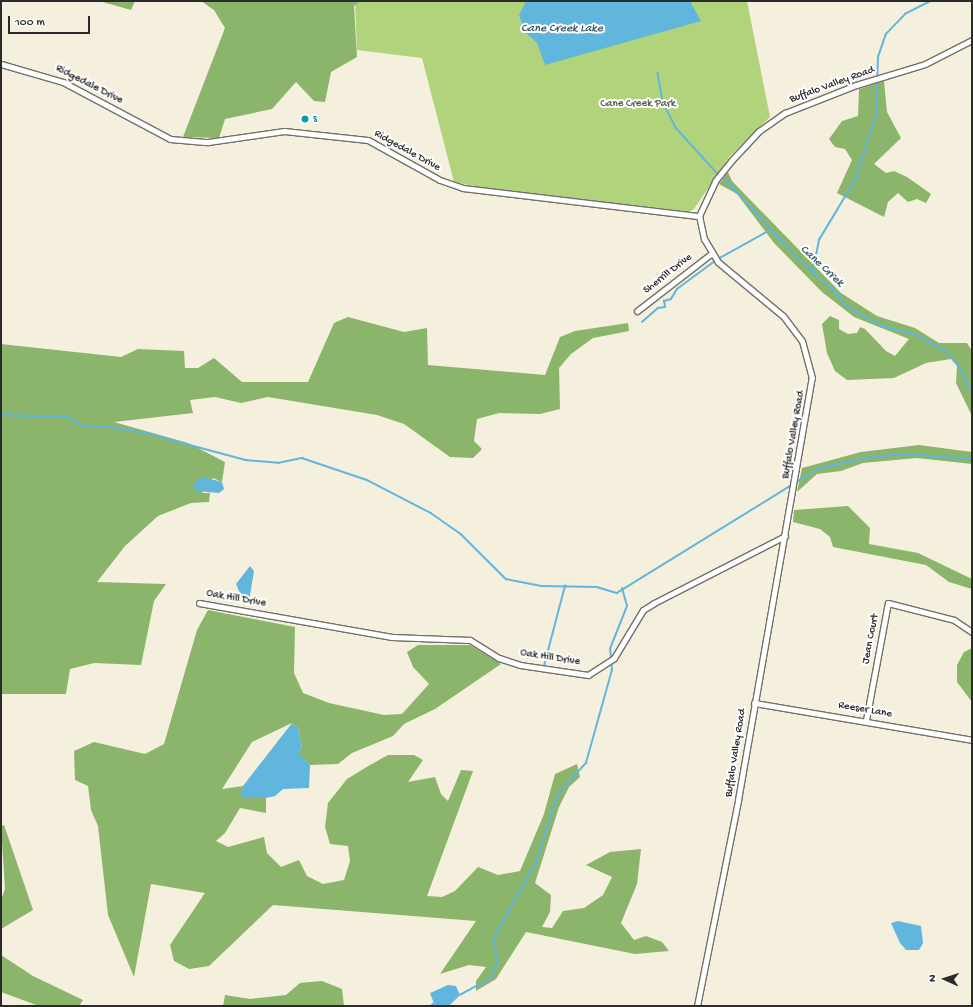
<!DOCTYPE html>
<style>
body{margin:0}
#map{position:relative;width:973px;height:1007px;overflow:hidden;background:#f5efdd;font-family:"Gochi Hand",sans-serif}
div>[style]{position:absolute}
.green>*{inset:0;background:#b0d37c}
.forest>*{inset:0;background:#8cb56c}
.water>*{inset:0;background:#60b6dd}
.stream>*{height:1.5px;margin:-0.75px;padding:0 0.75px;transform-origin:0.75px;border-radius:0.75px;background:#60b6dd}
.roads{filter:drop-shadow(1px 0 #727069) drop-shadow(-1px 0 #727069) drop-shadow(0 1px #727069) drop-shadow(0 -1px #727069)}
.minor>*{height:5px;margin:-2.5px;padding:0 2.5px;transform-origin:2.5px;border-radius:2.5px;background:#fff}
.dots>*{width:11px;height:11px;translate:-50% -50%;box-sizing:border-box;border:2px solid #fff;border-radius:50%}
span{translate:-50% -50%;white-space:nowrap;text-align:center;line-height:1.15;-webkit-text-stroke:4px #fff;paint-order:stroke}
.street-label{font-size:11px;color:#2b2b2b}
.park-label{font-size:11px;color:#535d43}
.culture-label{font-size:11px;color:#0d838f}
.left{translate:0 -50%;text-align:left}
.water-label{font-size:12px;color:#3e5c69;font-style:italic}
.frame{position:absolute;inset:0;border:2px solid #2b2b2b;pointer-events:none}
.north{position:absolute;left:925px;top:959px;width:40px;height:40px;-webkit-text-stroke:3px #fff;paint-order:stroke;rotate:273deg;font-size:11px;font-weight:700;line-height:16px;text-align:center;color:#2b2b2b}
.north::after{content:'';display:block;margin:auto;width:14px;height:18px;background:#2b2b2b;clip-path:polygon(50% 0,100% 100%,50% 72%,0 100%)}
.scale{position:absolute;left:8px;top:16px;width:82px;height:18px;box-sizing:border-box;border:2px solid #2b2b2b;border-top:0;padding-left:5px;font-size:12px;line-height:14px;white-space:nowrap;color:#2b2b2b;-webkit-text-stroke:3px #fff;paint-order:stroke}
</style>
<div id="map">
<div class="green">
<i style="clip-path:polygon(355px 1px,747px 1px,770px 117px,730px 156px,694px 209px,689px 212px,505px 192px,454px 182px,422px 58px,357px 50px)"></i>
</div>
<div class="forest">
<i style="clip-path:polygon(99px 1px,135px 1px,131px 10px)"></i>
<i style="clip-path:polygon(201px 1px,361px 1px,354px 6px,357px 57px,331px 72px,325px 102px,314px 101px,296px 82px,272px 109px,225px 119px,219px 138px,183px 137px,225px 28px,214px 10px)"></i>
<i style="clip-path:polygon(884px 81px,887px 112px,901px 138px,874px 164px,886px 173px,894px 171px,907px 177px,931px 194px,926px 203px,917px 199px,908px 202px,898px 193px,888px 202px,884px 217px,837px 193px,852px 160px,845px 149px,835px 147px,829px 139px,842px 121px,858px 116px,859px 89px)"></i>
<i style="clip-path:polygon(728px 172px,732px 181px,841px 293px,877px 316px,915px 328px,939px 343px,967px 343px,972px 351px,972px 416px,956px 383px,957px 366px,951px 359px,926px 363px,894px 378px,847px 380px,835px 371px,827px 353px,822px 324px,830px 316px,839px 320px,839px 329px,848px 334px,857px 333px,860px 327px,865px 329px,886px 351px,895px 356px,909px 339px,854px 317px,822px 292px,774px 243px,737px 194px,719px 184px)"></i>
<i style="clip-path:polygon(348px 317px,404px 332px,427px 328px,428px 365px,545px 375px,560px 337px,575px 331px,628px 323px,629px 331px,593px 338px,571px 354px,559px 368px,560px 409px,540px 414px,499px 413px,477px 419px,474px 441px,482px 449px,473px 458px,450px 457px,404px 424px,377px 415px,268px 397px,241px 403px,215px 397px,190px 400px,193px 413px,114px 422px,188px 443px,225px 462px,222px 482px,213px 478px,202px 493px,210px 493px,209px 502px,191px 503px,158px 516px,125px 546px,97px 582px,166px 584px,154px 601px,141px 665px,94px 663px,70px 669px,66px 694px,1px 694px,1px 344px,121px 357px,138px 349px,184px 351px,185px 368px,198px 368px,214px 358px,242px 382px,308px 382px,334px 323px)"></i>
<i style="clip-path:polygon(919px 445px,972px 452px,972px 464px,917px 458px,863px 463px,841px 471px,817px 474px,797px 492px,802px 468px,861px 452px)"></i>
<i style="clip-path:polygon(848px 506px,870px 528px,869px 544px,918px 553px,972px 579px,972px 589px,949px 582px,926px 565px,833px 547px,830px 537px,820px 529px,793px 522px,794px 510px)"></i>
<i style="clip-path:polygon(208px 610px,295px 627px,294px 673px,303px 693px,329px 703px,384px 715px,402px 714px,429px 684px,413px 667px,407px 652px,418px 645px,470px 645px,501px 664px,435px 709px,404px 724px,393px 736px,352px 753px,338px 764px,310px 765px,302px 758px,298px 752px,302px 748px,298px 728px,292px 723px,252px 742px,222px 789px,243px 786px,242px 798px,266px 798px,266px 813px,240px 808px,225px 833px,216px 841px,228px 847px,264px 837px,267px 853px,281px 867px,299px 860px,307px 876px,323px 884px,344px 880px,350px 861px,348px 846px,330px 844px,325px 827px,328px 803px,347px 779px,370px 765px,388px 755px,414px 755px,423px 760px,408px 782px,435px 777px,441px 794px,448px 801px,461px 770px,473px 771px,427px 896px,442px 897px,455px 891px,478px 867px,498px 875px,520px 871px,544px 814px,555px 774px,577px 764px,580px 777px,569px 787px,559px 807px,535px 883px,551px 895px,550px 912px,542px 927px,552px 928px,563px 911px,584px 908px,603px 895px,612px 877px,586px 865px,610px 852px,641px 849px,637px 884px,621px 923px,634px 940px,646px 936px,662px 942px,669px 951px,635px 954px,526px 932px,496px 979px,476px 991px,476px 981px,486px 967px,469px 965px,440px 974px,476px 921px,273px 905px,209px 966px,189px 969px,174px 961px,170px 945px,205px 893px,151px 884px,134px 977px,108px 915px,98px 826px,91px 810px,88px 786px,75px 780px,74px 751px,94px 742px,145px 754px,164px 744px,197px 630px)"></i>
<i style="clip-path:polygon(972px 648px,972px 702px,957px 682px,957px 665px,964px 652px)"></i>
<i style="clip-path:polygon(4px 825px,33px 910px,1px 929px,1px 900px,5px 889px,1px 826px)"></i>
<i style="clip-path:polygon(1px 955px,33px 976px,83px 1000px,79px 1006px,39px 1006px,1px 992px)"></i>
<i style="clip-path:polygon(322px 981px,342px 989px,344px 1006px,223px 1006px,225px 995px,250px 999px,286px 995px,300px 983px)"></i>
</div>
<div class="water">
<i style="clip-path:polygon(526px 1px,690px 1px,701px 21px,545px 65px,537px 43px,525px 32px,519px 15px)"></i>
<i style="clip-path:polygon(203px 477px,222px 482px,224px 489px,219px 493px,196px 491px,193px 484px)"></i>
<i style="clip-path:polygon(250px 566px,254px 571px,249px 601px,242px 598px,236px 584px)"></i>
<i style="clip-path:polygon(292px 723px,298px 728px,302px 748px,298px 752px,310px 765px,309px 788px,283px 789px,275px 796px,266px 798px,241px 798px,243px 786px)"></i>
<i style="clip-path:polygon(898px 921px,921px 926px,923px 943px,919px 950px,906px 950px,900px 943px,891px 923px)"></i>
<i style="clip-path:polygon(448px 985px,456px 986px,460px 995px,449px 1006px,435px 1006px,430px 993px)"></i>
</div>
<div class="stream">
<i style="left:658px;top:73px;width:29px;rotate:80deg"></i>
<i style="left:663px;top:102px;width:30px;rotate:63deg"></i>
<i style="left:677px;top:129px;width:59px;rotate:47.7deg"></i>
<i style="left:725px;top:179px;width:108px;rotate:47.3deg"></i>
<i style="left:798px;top:258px;width:58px;rotate:42.2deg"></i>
<i style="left:841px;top:297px;width:9px;rotate:63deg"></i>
<i style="left:845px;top:305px;width:43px;rotate:29.6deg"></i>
<i style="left:882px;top:326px;width:34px;rotate:14deg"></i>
<i style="left:915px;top:334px;width:35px;rotate:29deg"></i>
<i style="left:946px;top:351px;width:20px;rotate:49deg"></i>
<i style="left:959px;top:366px;width:28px;rotate:63deg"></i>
<i style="left:718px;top:259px;width:60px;rotate:-29.1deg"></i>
<i style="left:813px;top:271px;width:32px;rotate:-79deg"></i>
<i style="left:819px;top:240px;width:70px;rotate:-59deg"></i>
<i style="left:855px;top:180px;width:66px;rotate:-71.6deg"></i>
<i style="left:876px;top:117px;width:60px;rotate:-88.1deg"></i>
<i style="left:878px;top:57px;width:24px;rotate:-71deg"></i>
<i style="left:886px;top:34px;width:28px;rotate:-46deg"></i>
<i style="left:905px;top:14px;width:29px;rotate:-27deg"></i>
<i style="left:642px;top:322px;width:21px;rotate:-41deg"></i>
<i style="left:658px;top:308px;width:7px;rotate:-8deg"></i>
<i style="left:665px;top:307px;width:6px;rotate:-99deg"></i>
<i style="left:664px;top:301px;width:7px;rotate:-16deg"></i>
<i style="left:671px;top:299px;width:12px;rotate:-59deg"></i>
<i style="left:677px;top:289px;width:47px;rotate:-36.4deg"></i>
<i style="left:1px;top:415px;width:66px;rotate:1.7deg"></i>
<i style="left:67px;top:417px;width:21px;rotate:28deg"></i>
<i style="left:86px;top:427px;width:26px"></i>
<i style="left:112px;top:427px;width:34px;rotate:10deg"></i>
<i style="left:145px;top:433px;width:105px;rotate:15deg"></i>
<i style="left:246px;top:460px;width:32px;rotate:5deg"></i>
<i style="left:278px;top:463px;width:25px;rotate:-12deg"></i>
<i style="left:302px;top:458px;width:69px;rotate:18.7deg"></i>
<i style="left:367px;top:480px;width:72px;rotate:27.3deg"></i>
<i style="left:431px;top:513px;width:37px;rotate:35deg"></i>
<i style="left:461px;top:534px;width:64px;rotate:45deg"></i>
<i style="left:506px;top:579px;width:37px;rotate:11deg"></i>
<i style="left:542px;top:586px;width:55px;rotate:1deg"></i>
<i style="left:597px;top:587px;width:21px;rotate:17deg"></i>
<i style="left:617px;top:593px;width:206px;rotate:-31.7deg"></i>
<i style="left:795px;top:483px;width:29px;rotate:-31deg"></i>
<i style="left:820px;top:468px;width:51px;rotate:-12.4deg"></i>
<i style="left:870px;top:457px;width:35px;rotate:-5deg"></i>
<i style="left:905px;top:454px;width:67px;rotate:4.3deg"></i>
<i style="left:544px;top:666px;width:83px;rotate:-75.3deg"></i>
<i style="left:460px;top:995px;width:35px;rotate:-29deg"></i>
<i style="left:491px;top:978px;width:13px;rotate:-67deg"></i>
<i style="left:496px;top:966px;width:30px;rotate:-92deg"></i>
<i style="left:495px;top:936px;width:85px;rotate:-61deg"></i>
<i style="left:536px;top:862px;width:71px;rotate:-72.1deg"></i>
<i style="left:558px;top:794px;width:42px;rotate:-47.9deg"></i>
<i style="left:586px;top:763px;width:97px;rotate:-74.4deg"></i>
<i style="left:612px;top:670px;width:21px;rotate:-95deg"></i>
<i style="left:610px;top:649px;width:46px;rotate:-68.4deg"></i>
<i style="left:627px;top:606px;width:18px;rotate:-106deg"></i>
<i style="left:431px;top:1006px;width:3px;rotate:-45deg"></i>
</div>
<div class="roads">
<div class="minor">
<i style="left:1px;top:64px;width:65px;rotate:16.2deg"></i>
<i style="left:63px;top:82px;width:121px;rotate:28deg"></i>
<i style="left:170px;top:139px;width:38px;rotate:5deg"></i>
<i style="left:208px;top:142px;width:77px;rotate:-8.2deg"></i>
<i style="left:284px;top:131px;width:84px;rotate:6.1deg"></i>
<i style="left:368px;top:140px;width:82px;rotate:29.1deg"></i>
<i style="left:440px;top:180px;width:24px;rotate:19deg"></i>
<i style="left:463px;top:188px;width:238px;rotate:6.8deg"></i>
<i style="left:637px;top:311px;width:95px;rotate:-37.7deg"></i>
<i style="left:199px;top:603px;width:196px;rotate:10deg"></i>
<i style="left:392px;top:637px;width:78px;rotate:2.2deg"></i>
<i style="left:470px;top:640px;width:34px;rotate:32deg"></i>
<i style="left:499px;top:658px;width:22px;rotate:18deg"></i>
<i style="left:520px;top:665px;width:69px;rotate:8.4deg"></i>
<i style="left:588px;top:675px;width:31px;rotate:-33deg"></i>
<i style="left:614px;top:658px;width:56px;rotate:-58.9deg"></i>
<i style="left:643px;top:610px;width:13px;rotate:-32deg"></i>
<i style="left:654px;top:603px;width:147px;rotate:-27.1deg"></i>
<i style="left:754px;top:703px;width:221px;rotate:9.6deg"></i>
<i style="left:866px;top:720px;width:119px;rotate:-79.4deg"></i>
<i style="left:888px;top:603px;width:68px;rotate:14.4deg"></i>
<i style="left:954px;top:620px;width:22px;rotate:34deg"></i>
<i style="left:697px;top:1006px;width:210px;rotate:-78.7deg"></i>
<i style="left:738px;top:800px;width:428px;rotate:-80.1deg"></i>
<i style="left:812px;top:378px;width:38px;rotate:-105deg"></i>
<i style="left:802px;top:341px;width:31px;rotate:-127deg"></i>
<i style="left:783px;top:316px;width:85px;rotate:-140.3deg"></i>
<i style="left:718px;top:262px;width:27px;rotate:-121deg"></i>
<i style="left:704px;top:239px;width:24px;rotate:-102deg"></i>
<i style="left:699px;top:216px;width:38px;rotate:-65deg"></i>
<i style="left:715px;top:181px;width:26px;rotate:-51deg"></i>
<i style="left:731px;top:161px;width:41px;rotate:-47deg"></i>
<i style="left:759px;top:131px;width:32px;rotate:-35deg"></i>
<i style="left:785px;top:113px;width:76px;rotate:-21.5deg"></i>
<i style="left:856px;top:85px;width:72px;rotate:-16.9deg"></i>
<i style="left:925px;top:64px;width:53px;rotate:-27.1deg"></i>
</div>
</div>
<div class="dots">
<i style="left:305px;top:119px;background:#0f9aa8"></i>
</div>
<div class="street-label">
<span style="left:89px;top:85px;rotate:27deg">Ridgedale Drive</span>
<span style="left:832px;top:85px;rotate:-20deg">Buffalo Valley Road</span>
<span style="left:407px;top:151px;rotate:29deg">Ridgedale Drive</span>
<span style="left:668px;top:274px;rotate:-38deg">Sherrill Drive</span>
<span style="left:794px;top:435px;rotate:-80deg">Buffalo Valley Road</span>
<span style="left:236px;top:599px;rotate:10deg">Oak Hill Drive</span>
<span style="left:871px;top:639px;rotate:-79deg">Jean Court</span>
<span style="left:550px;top:658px;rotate:9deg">Oak Hill Drive</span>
<span style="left:865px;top:710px;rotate:10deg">Reeser Lane</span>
<span style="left:736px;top:753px;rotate:-81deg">Buffalo Valley Road</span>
</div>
<div class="park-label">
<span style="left:638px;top:104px">Cane Creek Park</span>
</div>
<div class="culture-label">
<span class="left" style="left:313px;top:119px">s</span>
</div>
<div class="water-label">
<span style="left:562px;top:30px">Cane Creek Lake</span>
<span style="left:821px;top:267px;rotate:43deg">Cane Crrek</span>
</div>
<div class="frame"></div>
<div class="north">N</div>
<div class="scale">100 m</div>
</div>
